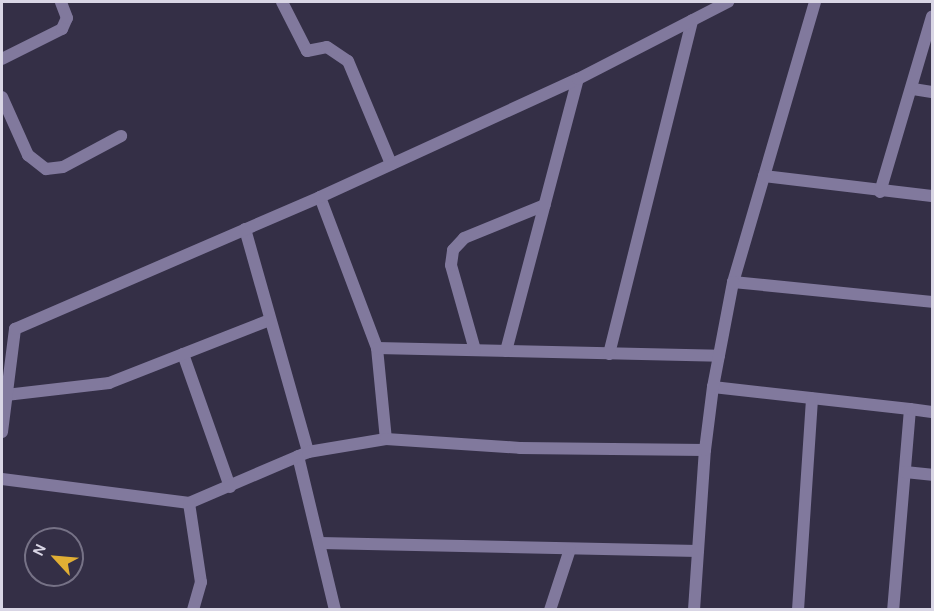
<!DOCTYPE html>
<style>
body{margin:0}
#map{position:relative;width:934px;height:611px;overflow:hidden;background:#342f46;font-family:Karla,sans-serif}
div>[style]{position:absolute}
.street>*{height:12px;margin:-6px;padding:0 6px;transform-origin:6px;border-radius:6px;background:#81799d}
span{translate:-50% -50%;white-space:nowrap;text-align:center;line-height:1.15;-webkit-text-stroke:4.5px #342f46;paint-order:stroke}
.frame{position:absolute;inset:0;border:3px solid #d9d6e5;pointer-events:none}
.north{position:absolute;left:24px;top:527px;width:60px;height:60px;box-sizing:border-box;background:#342f46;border:2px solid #767286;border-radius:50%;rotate:296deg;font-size:16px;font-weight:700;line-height:24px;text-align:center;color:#d9d6e5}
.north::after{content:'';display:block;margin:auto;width:21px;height:27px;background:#e1af34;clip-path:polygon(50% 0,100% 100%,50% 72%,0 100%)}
</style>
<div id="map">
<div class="street">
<i style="left:282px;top:2px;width:55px;rotate:63deg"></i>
<i style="left:307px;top:51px;width:20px;rotate:-11deg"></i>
<i style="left:327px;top:47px;width:25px;rotate:34deg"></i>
<i style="left:348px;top:61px;width:112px;rotate:67.3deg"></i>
<i style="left:815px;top:2px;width:292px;rotate:106.3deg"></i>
<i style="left:733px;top:282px;width:200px;rotate:5.7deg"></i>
<i style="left:2px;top:59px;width:67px;rotate:-26.6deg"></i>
<i style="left:62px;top:29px;width:12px;rotate:-66deg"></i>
<i style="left:67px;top:18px;width:17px;rotate:-111deg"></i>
<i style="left:913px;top:89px;width:19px;rotate:9deg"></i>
<i style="left:2px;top:97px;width:64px;rotate:65.9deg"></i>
<i style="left:28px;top:155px;width:23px;rotate:38deg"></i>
<i style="left:46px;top:169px;width:17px;rotate:-7deg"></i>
<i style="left:63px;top:167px;width:66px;rotate:-28.1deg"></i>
<i style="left:764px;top:176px;width:169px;rotate:6.8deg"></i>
<i style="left:880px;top:192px;width:183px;rotate:-73.5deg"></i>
<i style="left:320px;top:197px;width:161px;rotate:69.3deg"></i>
<i style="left:377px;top:348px;width:91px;rotate:84.4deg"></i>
<i style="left:245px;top:229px;width:232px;rotate:74.2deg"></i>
<i style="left:377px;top:348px;width:342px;rotate:1.3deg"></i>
<i style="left:475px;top:350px;width:88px;rotate:-105.8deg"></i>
<i style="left:451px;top:265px;width:15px;rotate:-82deg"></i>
<i style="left:453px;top:250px;width:16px;rotate:-47deg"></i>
<i style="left:464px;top:238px;width:87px;rotate:-22.2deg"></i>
<i style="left:506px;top:351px;width:281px;rotate:-75.2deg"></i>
<i style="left:183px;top:354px;width:141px;rotate:70.5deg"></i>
<i style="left:609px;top:354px;width:344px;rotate:-76deg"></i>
<i style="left:713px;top:387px;width:198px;rotate:6.4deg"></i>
<i style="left:910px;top:409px;width:202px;rotate:94.8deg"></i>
<i style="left:6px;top:395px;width:104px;rotate:-6.6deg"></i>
<i style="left:109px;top:383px;width:173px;rotate:-21.4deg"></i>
<i style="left:910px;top:409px;width:22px;rotate:8deg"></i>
<i style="left:2px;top:432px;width:104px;rotate:-82.8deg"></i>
<i style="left:15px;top:329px;width:332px;rotate:-23.4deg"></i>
<i style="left:320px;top:197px;width:284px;rotate:-24.6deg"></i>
<i style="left:578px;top:79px;width:169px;rotate:-27.2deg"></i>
<i style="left:298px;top:456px;width:158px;rotate:76.5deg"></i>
<i style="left:905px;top:472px;width:27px;rotate:6deg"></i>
<i style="left:2px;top:479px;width:189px;rotate:7.3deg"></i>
<i style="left:189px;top:503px;width:129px;rotate:-23.2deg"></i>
<i style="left:308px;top:452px;width:79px;rotate:-9.5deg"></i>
<i style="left:386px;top:439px;width:134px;rotate:3.8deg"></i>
<i style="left:520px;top:448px;width:185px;rotate:0.6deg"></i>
<i style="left:189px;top:503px;width:80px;rotate:81.4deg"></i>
<i style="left:201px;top:582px;width:29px;rotate:106deg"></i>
<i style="left:320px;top:543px;width:378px;rotate:1.2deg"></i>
<i style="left:550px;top:610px;width:64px;rotate:-71.8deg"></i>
<i style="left:694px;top:610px;width:160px;rotate:-86.1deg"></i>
<i style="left:705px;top:450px;width:64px;rotate:-82.8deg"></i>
<i style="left:713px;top:387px;width:107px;rotate:-79.2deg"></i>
<i style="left:798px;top:610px;width:212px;rotate:-86.2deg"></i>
</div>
<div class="frame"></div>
<div class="north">N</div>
</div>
